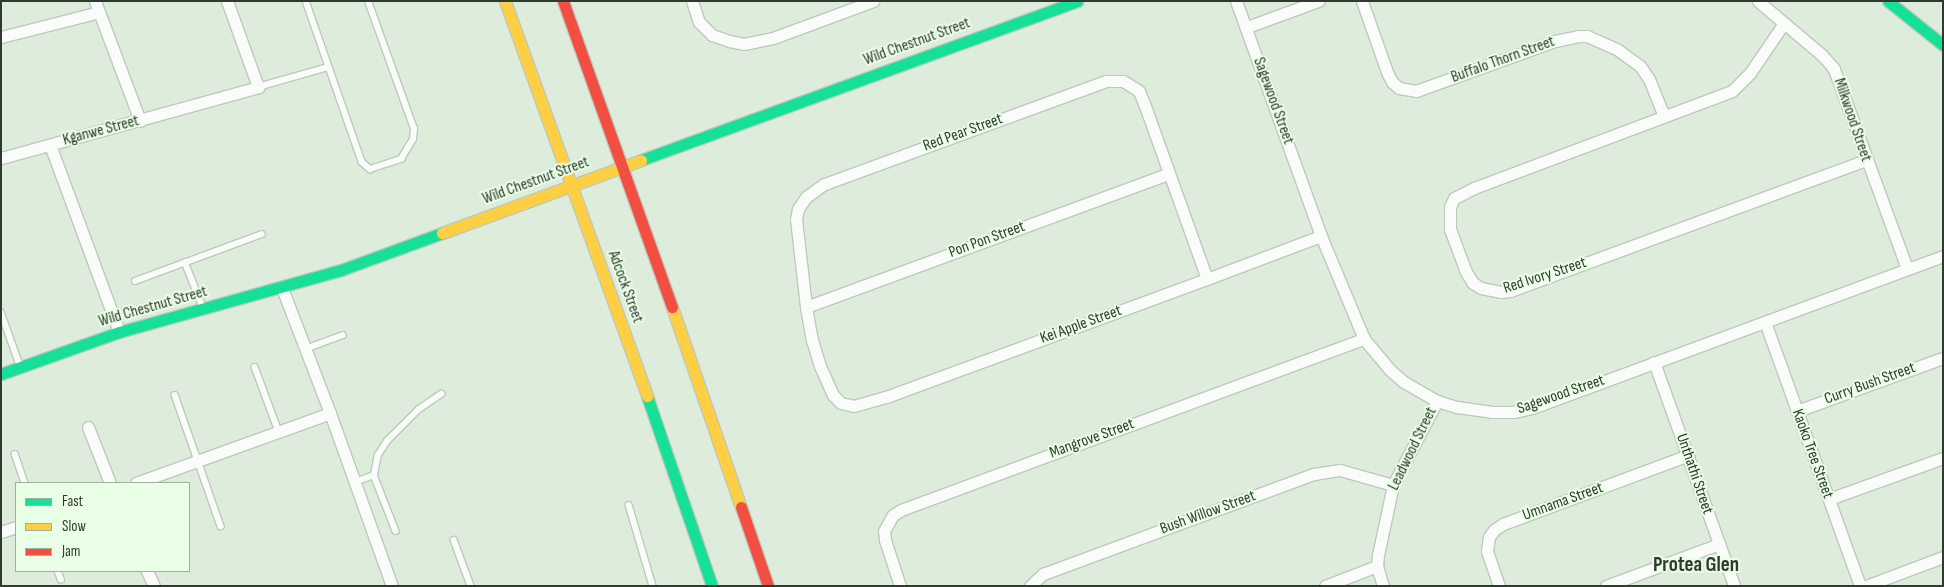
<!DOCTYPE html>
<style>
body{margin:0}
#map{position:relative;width:1944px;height:587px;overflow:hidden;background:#deecdc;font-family:"Sofia Sans Condensed",sans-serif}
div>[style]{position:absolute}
.roads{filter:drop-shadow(1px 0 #bdc9bc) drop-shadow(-1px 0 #bdc9bc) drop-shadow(0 1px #bdc9bc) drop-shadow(0 -1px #bdc9bc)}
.lane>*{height:5.5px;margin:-2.75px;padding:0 2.75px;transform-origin:2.75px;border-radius:2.75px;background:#fafcfa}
.street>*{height:11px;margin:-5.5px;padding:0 5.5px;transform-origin:5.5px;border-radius:5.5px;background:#fafcfa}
.fast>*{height:11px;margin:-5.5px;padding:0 5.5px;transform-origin:5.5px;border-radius:5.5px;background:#16e098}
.slow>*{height:11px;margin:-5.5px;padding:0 5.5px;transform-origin:5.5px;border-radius:5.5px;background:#ffcf43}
.jam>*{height:11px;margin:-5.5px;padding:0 5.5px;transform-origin:5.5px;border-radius:5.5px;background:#f24e42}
span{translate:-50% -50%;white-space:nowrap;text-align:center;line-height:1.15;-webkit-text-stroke:4px #e9ffe6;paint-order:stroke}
.street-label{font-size:16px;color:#303b2f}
.district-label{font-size:21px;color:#303b2f;font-weight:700}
.frame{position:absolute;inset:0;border:2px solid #303b2f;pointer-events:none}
.legend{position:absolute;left:15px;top:482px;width:175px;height:90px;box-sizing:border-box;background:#e9ffe6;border:1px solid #9fb19d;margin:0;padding:6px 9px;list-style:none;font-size:15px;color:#303b2f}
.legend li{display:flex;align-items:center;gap:10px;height:25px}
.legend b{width:25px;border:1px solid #9fb19d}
</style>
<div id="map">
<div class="roads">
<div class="lane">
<i style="left:306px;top:1px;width:170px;rotate:70.8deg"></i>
<i style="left:362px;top:162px;width:11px;rotate:41deg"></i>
<i style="left:370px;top:169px;width:33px;rotate:-18deg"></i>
<i style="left:401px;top:159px;width:23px;rotate:-59deg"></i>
<i style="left:413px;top:139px;width:10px;rotate:-84deg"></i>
<i style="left:414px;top:129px;width:136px;rotate:-109.8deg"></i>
<i style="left:258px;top:87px;width:73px;rotate:-15.9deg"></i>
<i style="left:185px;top:262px;width:48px;rotate:68.2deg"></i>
<i style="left:135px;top:281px;width:135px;rotate:-20.3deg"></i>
<i style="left:1px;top:312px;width:56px;rotate:70.3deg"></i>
<i style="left:305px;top:349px;width:40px;rotate:-20.2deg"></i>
<i style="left:255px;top:367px;width:69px;rotate:69.7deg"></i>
<i style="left:175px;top:395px;width:139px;rotate:70.7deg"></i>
<i style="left:15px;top:454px;width:31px;rotate:71deg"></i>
<i style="left:374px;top:475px;width:20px;rotate:-79deg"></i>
<i style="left:378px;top:455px;width:17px;rotate:-57deg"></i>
<i style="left:387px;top:441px;width:45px;rotate:-45deg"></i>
<i style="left:419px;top:409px;width:27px;rotate:-34deg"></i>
<i style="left:355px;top:482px;width:20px;rotate:-20deg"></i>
<i style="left:374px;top:475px;width:60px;rotate:68.6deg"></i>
<i style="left:629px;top:505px;width:84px;rotate:73.5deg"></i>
<i style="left:454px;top:540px;width:49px;rotate:69.7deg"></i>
<i style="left:58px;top:571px;width:9px;rotate:69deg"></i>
</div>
<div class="street">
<i style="left:95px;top:1px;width:128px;rotate:69.4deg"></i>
<i style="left:692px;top:1px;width:22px;rotate:72deg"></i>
<i style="left:699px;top:22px;width:18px;rotate:45deg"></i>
<i style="left:712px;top:35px;width:18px;rotate:19deg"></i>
<i style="left:729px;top:41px;width:15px;rotate:11deg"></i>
<i style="left:744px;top:44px;width:30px;rotate:-12deg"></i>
<i style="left:773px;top:38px;width:107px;rotate:-20.3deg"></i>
<i style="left:1236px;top:1px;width:250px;rotate:70.1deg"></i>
<i style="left:1321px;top:236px;width:112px;rotate:67.3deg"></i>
<i style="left:1364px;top:339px;width:40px;rotate:50deg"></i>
<i style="left:1390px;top:370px;width:18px;rotate:41deg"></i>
<i style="left:1404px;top:382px;width:38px;rotate:30deg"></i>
<i style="left:1437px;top:401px;width:21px;rotate:17deg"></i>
<i style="left:1457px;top:407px;width:35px;rotate:8deg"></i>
<i style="left:1492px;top:412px;width:21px"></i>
<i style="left:1513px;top:412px;width:19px;rotate:-12deg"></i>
<i style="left:1532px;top:408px;width:438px;rotate:-20.3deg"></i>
<i style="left:1362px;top:1px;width:75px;rotate:70.6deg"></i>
<i style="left:1387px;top:72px;width:11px;rotate:63deg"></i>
<i style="left:1392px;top:82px;width:9px;rotate:41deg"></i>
<i style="left:1399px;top:88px;width:17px;rotate:10deg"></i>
<i style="left:1416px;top:91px;width:148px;rotate:-19.8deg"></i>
<i style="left:1555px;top:41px;width:24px;rotate:-12deg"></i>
<i style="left:1578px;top:36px;width:9px"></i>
<i style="left:1587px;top:36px;width:34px;rotate:24deg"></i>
<i style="left:1618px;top:50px;width:27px;rotate:36deg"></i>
<i style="left:1640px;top:66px;width:16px;rotate:55deg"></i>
<i style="left:1649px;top:79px;width:40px;rotate:68deg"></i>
<i style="left:1758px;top:1px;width:84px;rotate:40.2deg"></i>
<i style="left:1822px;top:55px;width:18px;rotate:49deg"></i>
<i style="left:1834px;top:69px;width:212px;rotate:69.9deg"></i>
<i style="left:1784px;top:23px;width:60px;rotate:124.2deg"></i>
<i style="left:1750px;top:73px;width:25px;rotate:135deg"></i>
<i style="left:1732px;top:91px;width:276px;rotate:159.4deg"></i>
<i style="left:1474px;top:188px;width:22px;rotate:153deg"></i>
<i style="left:1454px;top:198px;width:10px;rotate:114deg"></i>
<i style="left:1450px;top:207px;width:22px;rotate:90deg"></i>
<i style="left:1450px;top:229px;width:46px;rotate:69.6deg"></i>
<i style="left:1466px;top:272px;width:13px;rotate:58deg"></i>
<i style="left:1473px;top:283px;width:9px;rotate:32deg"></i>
<i style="left:1481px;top:288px;width:20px;rotate:11deg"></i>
<i style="left:1501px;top:292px;width:9px;rotate:-6deg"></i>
<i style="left:1510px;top:291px;width:379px;rotate:-20.2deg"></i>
<i style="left:1247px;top:27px;width:76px;rotate:-20.1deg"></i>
<i style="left:1px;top:37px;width:101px;rotate:-14.3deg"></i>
<i style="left:50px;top:145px;width:199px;rotate:69.7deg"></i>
<i style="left:1px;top:158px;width:267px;rotate:-15.4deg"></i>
<i style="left:258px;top:87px;width:91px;rotate:-109.8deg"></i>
<i style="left:1207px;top:279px;width:184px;rotate:-109.7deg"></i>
<i style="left:1145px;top:106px;width:16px;rotate:-112deg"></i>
<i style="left:1139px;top:91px;width:19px;rotate:-148deg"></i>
<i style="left:1123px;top:81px;width:17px;rotate:180deg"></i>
<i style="left:1106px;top:81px;width:300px;rotate:159.9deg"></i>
<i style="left:824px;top:184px;width:22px;rotate:144deg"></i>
<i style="left:806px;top:197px;width:14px;rotate:124deg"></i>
<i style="left:798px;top:209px;width:10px;rotate:101deg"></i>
<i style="left:796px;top:219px;width:89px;rotate:83.5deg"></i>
<i style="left:806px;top:307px;width:34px;rotate:80deg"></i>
<i style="left:812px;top:340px;width:27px;rotate:73deg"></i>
<i style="left:820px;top:366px;width:32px;rotate:66deg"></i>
<i style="left:833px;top:395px;width:11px;rotate:45deg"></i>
<i style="left:841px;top:403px;width:13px;rotate:13deg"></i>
<i style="left:854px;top:406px;width:33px;rotate:-16deg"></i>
<i style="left:886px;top:397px;width:342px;rotate:-20.2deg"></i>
<i style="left:1207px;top:279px;width:122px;rotate:-20.7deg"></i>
<i style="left:282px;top:288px;width:134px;rotate:69deg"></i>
<i style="left:330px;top:413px;width:184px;rotate:70.3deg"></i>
<i style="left:806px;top:307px;width:386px;rotate:-20.2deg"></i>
<i style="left:1765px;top:322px;width:281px;rotate:70.2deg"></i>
<i style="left:1654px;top:362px;width:238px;rotate:70.3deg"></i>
<i style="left:1797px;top:411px;width:155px;rotate:-20deg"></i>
<i style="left:88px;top:427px;width:60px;rotate:68.6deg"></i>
<i style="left:136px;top:483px;width:206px;rotate:-19.8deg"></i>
<i style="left:1829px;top:499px;width:121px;rotate:-19.8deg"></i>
<i style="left:1px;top:532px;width:16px;rotate:-18deg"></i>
<i style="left:147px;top:571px;width:17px;rotate:65deg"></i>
<i style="left:900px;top:586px;width:48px;rotate:-108.1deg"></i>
<i style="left:885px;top:540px;width:9px;rotate:-96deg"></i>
<i style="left:884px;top:531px;width:18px;rotate:-61deg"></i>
<i style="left:893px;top:515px;width:9px;rotate:-32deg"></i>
<i style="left:901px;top:510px;width:494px;rotate:-20.3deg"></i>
<i style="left:1030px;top:586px;width:18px;rotate:-43deg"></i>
<i style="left:1043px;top:574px;width:289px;rotate:-20.3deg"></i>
<i style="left:1314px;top:474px;width:26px;rotate:-9deg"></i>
<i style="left:1340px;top:470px;width:55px;rotate:15.8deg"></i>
<i style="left:1325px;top:586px;width:56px;rotate:-21deg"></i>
<i style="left:1383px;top:586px;width:21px;rotate:-107deg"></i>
<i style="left:1377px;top:566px;width:11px;rotate:-85deg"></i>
<i style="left:1378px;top:555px;width:72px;rotate:-77.9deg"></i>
<i style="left:1393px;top:485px;width:95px;rotate:-62.4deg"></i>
<i style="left:1499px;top:586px;width:37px;rotate:-109deg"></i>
<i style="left:1487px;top:551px;width:14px;rotate:-82deg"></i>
<i style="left:1489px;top:537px;width:9px;rotate:-54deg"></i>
<i style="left:1494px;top:530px;width:11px;rotate:-34deg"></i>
<i style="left:1503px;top:524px;width:198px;rotate:-20.4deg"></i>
<i style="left:1606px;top:586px;width:121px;rotate:-20.4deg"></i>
<i style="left:1866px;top:586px;width:82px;rotate:-20.6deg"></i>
</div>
<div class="fast">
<i style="left:1888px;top:1px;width:70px;rotate:38.7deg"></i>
<i style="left:641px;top:160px;width:464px;rotate:-20deg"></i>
<i style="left:1px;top:374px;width:125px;rotate:-19.6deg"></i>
<i style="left:119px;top:332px;width:230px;rotate:-15.6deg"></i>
<i style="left:341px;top:270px;width:108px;rotate:-20.1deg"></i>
<i style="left:647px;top:396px;width:201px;rotate:71.1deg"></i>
</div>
<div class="slow">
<i style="left:505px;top:1px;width:420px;rotate:70.2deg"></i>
<i style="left:442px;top:233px;width:212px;rotate:-20.1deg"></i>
<i style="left:672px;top:307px;width:212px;rotate:71deg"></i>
</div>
<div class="jam">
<i style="left:563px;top:1px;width:325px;rotate:70.4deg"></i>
<i style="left:741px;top:507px;width:83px;rotate:71.1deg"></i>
</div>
</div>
<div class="street-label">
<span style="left:917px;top:42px;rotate:-20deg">Wild Chestnut Street</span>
<span style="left:1503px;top:60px;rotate:-20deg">Buffalo Thorn Street</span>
<span style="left:1273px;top:101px;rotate:70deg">Sagewood Street</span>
<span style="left:1852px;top:120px;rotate:71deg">Milkwood Street</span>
<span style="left:101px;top:131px;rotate:-15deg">Kganwe Street</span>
<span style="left:963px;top:133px;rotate:-20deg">Red Pear Street</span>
<span style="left:536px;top:181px;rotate:-20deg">Wild Chestnut Street</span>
<span style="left:987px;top:240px;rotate:-20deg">Pon Pon Street</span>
<span style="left:1545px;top:276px;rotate:-18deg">Red Ivory Street</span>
<span style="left:625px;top:287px;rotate:70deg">Adcock Street</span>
<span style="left:153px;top:307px;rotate:-16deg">Wild Chestnut Street</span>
<span style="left:1081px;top:325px;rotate:-20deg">Kei Apple Street</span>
<span style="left:1870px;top:384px;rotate:-20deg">Curry Bush Street</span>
<span style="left:1561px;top:395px;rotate:-19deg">Sagewood Street</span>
<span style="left:1092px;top:439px;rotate:-20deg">Mangrove Street</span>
<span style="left:1413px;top:449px;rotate:-64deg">Leadwood Street</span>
<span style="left:1812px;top:454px;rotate:70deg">Kaoko Tree Street</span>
<span style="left:1694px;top:474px;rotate:71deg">Unthathi Street</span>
<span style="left:1563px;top:502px;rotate:-20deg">Umnama Street</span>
<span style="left:1208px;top:513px;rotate:-20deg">Bush Willow Street</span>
</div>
<div class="district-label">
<span style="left:1696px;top:565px">Protea Glen</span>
</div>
<div class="frame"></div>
<ul class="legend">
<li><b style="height:6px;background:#16e098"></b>Fast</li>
<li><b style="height:6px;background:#ffcf43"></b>Slow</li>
<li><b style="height:6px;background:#f24e42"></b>Jam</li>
</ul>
</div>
